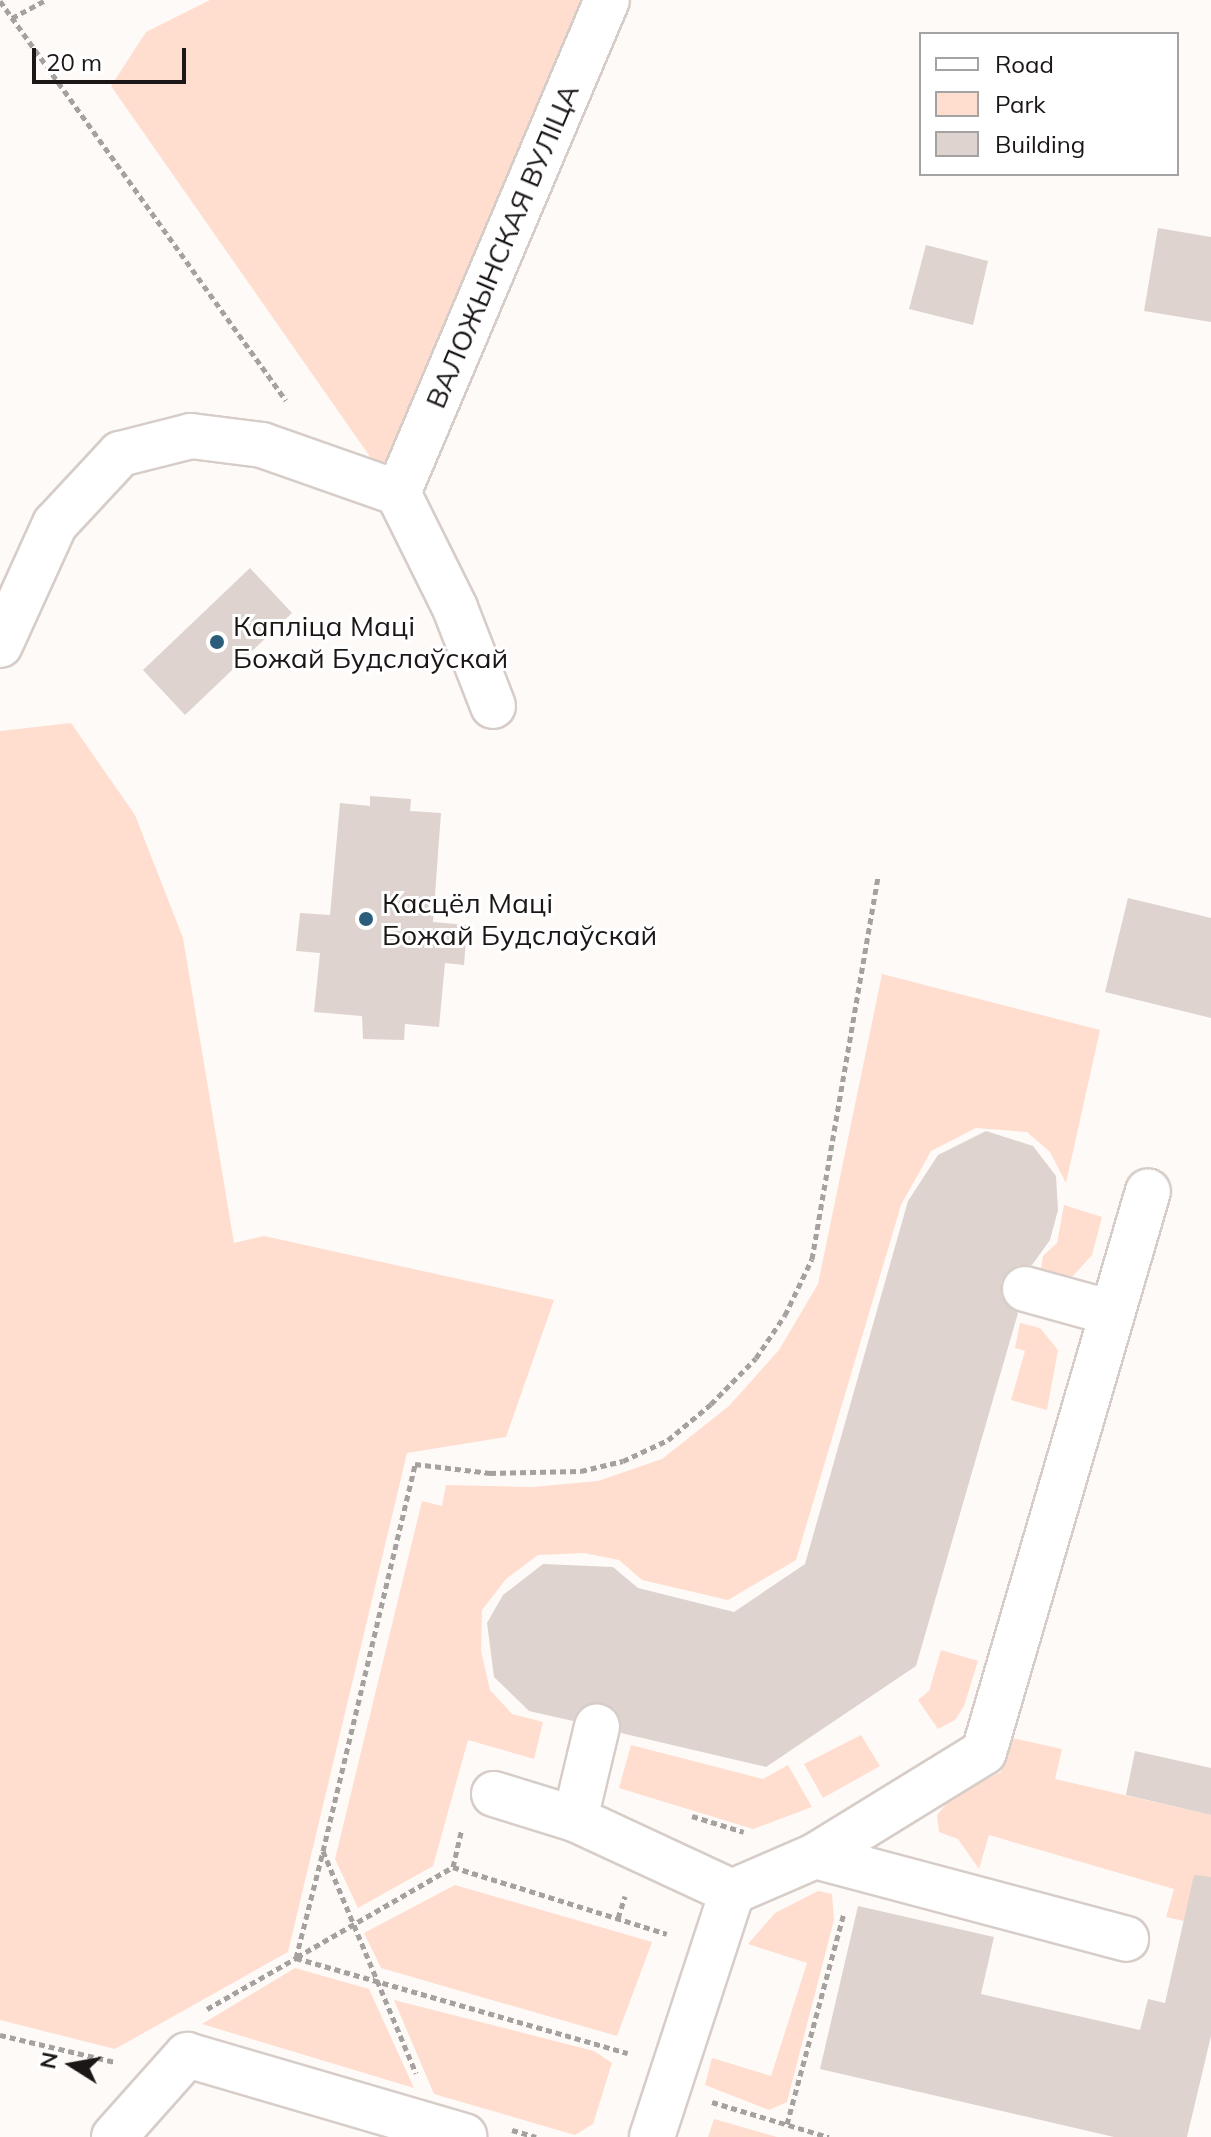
<!DOCTYPE html>
<meta charset="utf-8">
<style>
body{margin:0}
#map{position:relative;width:1211px;height:2137px;overflow:hidden;background:#fefaf8;font-family:Mulish,sans-serif}
div>[style]{position:absolute}
.green>*{inset:0;background:#ffdecf}
.building>*{inset:0;background:#ded3ce}
.path>*{height:5px;margin-top:-2.5px;transform-origin:0;background:repeating-linear-gradient(90deg,#a5a19f 0 6px,transparent 0 10px)}
.roads{filter:drop-shadow(2px 0 #d7cdc8) drop-shadow(-2px 0 #d7cdc8) drop-shadow(0 2px #d7cdc8) drop-shadow(0 -2px #d7cdc8)}
.minor>*{height:44px;margin:-22px;padding:0 22px;transform-origin:22px;border-radius:22px;background:#fff}
.dots>*{width:22px;height:22px;translate:-50% -50%;box-sizing:border-box;border:4px solid #fff;border-radius:50%}
span{translate:-50% -50%;white-space:nowrap;text-align:center;line-height:1.15;-webkit-text-stroke:6px #fff;paint-order:stroke}
.street-label{font-size:28px;color:#1b1716}
.poi-label{font-size:28px;color:#1b1716}
.left{translate:0 -50%;text-align:left}
.legend{position:absolute;left:919px;top:32px;width:260px;height:144px;box-sizing:border-box;background:#fff;border:2px solid #a4a2a2;margin:0;padding:10px 14px;list-style:none;font-size:24px;color:#1b1716}
.legend li{display:flex;align-items:center;gap:16px;height:40px}
.legend b{width:40px;border:2px solid #a4a2a2}
.north{position:absolute;left:32px;top:2025px;width:80px;height:80px;-webkit-text-stroke:6px #fff;paint-order:stroke;rotate:281deg;font-size:22px;font-weight:700;line-height:32px;text-align:center;color:#1b1716}
.north::after{content:'';display:block;margin:auto;width:28px;height:36px;background:#1b1716;clip-path:polygon(50% 0,100% 100%,50% 72%,0 100%)}
.scale{position:absolute;left:32px;top:48px;width:154px;height:36px;box-sizing:border-box;border:4px solid #1b1716;border-top:0;padding-left:10px;font-size:24px;line-height:28px;white-space:nowrap;color:#1b1716;-webkit-text-stroke:6px #fff;paint-order:stroke}
</style>
<div id="map">
<div class="green">
<i style="clip-path:polygon(210px 0,588px 0,450px 430px,380px 471px,111px 86px,146px 32px)"></i>
<i style="clip-path:polygon(71px 723px,135px 815px,183px 938px,234px 1243px,264px 1236px,554px 1300px,506px 1437px,407px 1453px,288px 1952px,115px 2049px,0 2020px,0 731px)"></i>
<i style="clip-path:polygon(882px 974px,1100px 1030px,1066px 1183px,1050px 1152px,1027px 1132px,976px 1128px,931px 1151px,901px 1205px,796px 1560px,728px 1600px,642px 1580px,619px 1560px,584px 1553px,538px 1555px,506px 1579px,482px 1610px,481px 1651px,490px 1690px,512px 1714px,543px 1722px,534px 1759px,468px 1740px,433px 1866px,358px 1908px,335px 1859px,422px 1501px,442px 1506px,446px 1485px,532px 1487px,598px 1481px,662px 1459px,729px 1406px,779px 1350px,818px 1284px)"></i>
<i style="clip-path:polygon(1064px 1205px,1102px 1217px,1092px 1255px,1073px 1276px,1040px 1276px,1043px 1256px,1057px 1243px)"></i>
<i style="clip-path:polygon(1020px 1323px,1040px 1328px,1058px 1350px,1047px 1410px,1011px 1400px,1025px 1351px,1015px 1348px)"></i>
<i style="clip-path:polygon(941px 1650px,978px 1661px,964px 1706px,955px 1720px,938px 1729px,918px 1700px,929px 1691px)"></i>
<i style="clip-path:polygon(861px 1735px,880px 1766px,823px 1798px,804px 1764px)"></i>
<i style="clip-path:polygon(1008px 1737px,1062px 1749px,1055px 1779px,1211px 1815px,1211px 1927px,1166px 1917px,1174px 1889px,989px 1835px,979px 1869px,958px 1839px,939px 1832px,937px 1815px,952px 1797px,1001px 1772px)"></i>
<i style="clip-path:polygon(631px 1745px,763px 1779px,788px 1765px,812px 1807px,753px 1829px,619px 1788px)"></i>
<i style="clip-path:polygon(455px 1885px,652px 1942px,617px 2036px,381px 1968px,364px 1933px)"></i>
<i style="clip-path:polygon(818px 1891px,832px 1894px,834px 1920px,787px 2102px,769px 2110px,705px 2085px,712px 2058px,771px 2076px,807px 1963px,748px 1944px,775px 1913px)"></i>
<i style="clip-path:polygon(295px 1968px,369px 1989px,414px 2088px,202px 2024px)"></i>
<i style="clip-path:polygon(394px 2000px,594px 2051px,612px 2063px,593px 2124px,575px 2135px,434px 2094px)"></i>
<i style="clip-path:polygon(714px 2119px,777px 2137px,708px 2137px)"></i>
</div>
<div class="building">
<i style="clip-path:polygon(1158px 228px,1211px 237px,1211px 322px,1144px 311px)"></i>
<i style="clip-path:polygon(926px 245px,988px 261px,973px 325px,909px 309px)"></i>
<i style="clip-path:polygon(250px 568px,292px 613px,185px 715px,143px 670px)"></i>
<i style="clip-path:polygon(370px 796px,411px 799px,410px 811px,441px 813px,433px 922px,467px 925px,464px 965px,445px 963px,439px 1027px,405px 1024px,404px 1040px,363px 1039px,362px 1016px,314px 1012px,320px 953px,296px 951px,300px 913px,330px 915px,340px 803px,370px 806px)"></i>
<i style="clip-path:polygon(1128px 898px,1211px 918px,1211px 1018px,1105px 992px)"></i>
<i style="clip-path:polygon(986px 1131px,1033px 1146px,1056px 1176px,1058px 1210px,1050px 1240px,1032px 1265px,1018px 1265px,1001px 1282px,1001px 1296px,1018px 1313px,916px 1666px,766px 1767px,621px 1733px,615px 1709px,602px 1703px,579px 1709px,573px 1721px,529px 1711px,494px 1677px,487px 1623px,503px 1595px,543px 1564px,613px 1567px,638px 1588px,734px 1612px,805px 1564px,908px 1201px,938px 1155px)"></i>
<i style="clip-path:polygon(1135px 1751px,1211px 1768px,1211px 1815px,1126px 1795px)"></i>
<i style="clip-path:polygon(1194px 1875px,1211px 1877px,1211px 2036px,1187px 2137px,1114px 2137px,820px 2069px,858px 1906px,994px 1937px,981px 1994px,1140px 2030px,1148px 1999px,1165px 2003px)"></i>
</div>
<div class="path">
<i style="left:0;top:1px;width:491px;rotate:54.4deg"></i>
<i style="left:12px;top:18px;width:38px;rotate:-28deg"></i>
<i style="left:692px;top:1816px;width:54px;rotate:17.1deg"></i>
<i style="left:323px;top:1851px;width:398px;rotate:-76.6deg"></i>
<i style="left:415px;top:1464px;width:76px;rotate:6.8deg"></i>
<i style="left:490px;top:1473px;width:91px;rotate:-1.3deg"></i>
<i style="left:581px;top:1471px;width:43px;rotate:-13.4deg"></i>
<i style="left:623px;top:1461px;width:50px;rotate:-25deg"></i>
<i style="left:668px;top:1440px;width:56px;rotate:-39.9deg"></i>
<i style="left:711px;top:1404px;width:64px;rotate:-45.6deg"></i>
<i style="left:756px;top:1358px;width:52px;rotate:-56deg"></i>
<i style="left:785px;top:1315px;width:62px;rotate:-64.3deg"></i>
<i style="left:812px;top:1259px;width:387px;rotate:-80.2deg"></i>
<i style="left:453px;top:1867px;width:39px;rotate:-77deg"></i>
<i style="left:618px;top:1918px;width:23px;rotate:-72deg"></i>
<i style="left:297px;top:1957px;width:180px;rotate:-30deg"></i>
<i style="left:453px;top:1867px;width:224px;rotate:17.4deg"></i>
<i style="left:296px;top:1958px;width:345px;rotate:16deg"></i>
<i style="left:207px;top:2009px;width:103px;rotate:-29.8deg"></i>
<i style="left:296px;top:1958px;width:110px;rotate:-75.8deg"></i>
<i style="left:323px;top:1851px;width:241px;rotate:67.3deg"></i>
<i style="left:0;top:2035px;width:118px;rotate:13.2deg"></i>
<i style="left:712px;top:2102px;width:122px;rotate:16.7deg"></i>
<i style="left:787px;top:2124px;width:219px;rotate:-74.9deg"></i>
<i style="left:512px;top:2130px;width:25px;rotate:16deg"></i>
</div>
<div class="roads">
<div class="minor">
<i style="left:398px;top:493px;width:535px;rotate:-67.03deg"></i>
<i style="left:0;top:645px;width:133px;rotate:-65.6deg"></i>
<i style="left:55px;top:524px;width:96px;rotate:-47.1deg"></i>
<i style="left:120px;top:454px;width:73px;rotate:-14.2deg"></i>
<i style="left:191px;top:436px;width:72px;rotate:7.2deg"></i>
<i style="left:262px;top:445px;width:144px;rotate:19.4deg"></i>
<i style="left:398px;top:493px;width:128px;rotate:63.6deg"></i>
<i style="left:455px;top:608px;width:105px;rotate:68.8deg"></i>
<i style="left:1025px;top:1289px;width:90px;rotate:15.4deg"></i>
<i style="left:494px;top:1794px;width:85px;rotate:17.2deg"></i>
<i style="left:575px;top:1819px;width:173px;rotate:24.9deg"></i>
<i style="left:732px;top:1892px;width:258px;rotate:108.1deg"></i>
<i style="left:575px;top:1819px;width:95px;rotate:-76.6deg"></i>
<i style="left:815px;top:1856px;width:322px;rotate:14.9deg"></i>
<i style="left:732px;top:1892px;width:90px;rotate:-23.4deg"></i>
<i style="left:815px;top:1856px;width:198px;rotate:-31.6deg"></i>
<i style="left:984px;top:1752px;width:584px;rotate:-73.7deg"></i>
<i style="left:114px;top:2137px;width:110px;rotate:-48.3deg"></i>
<i style="left:187px;top:2055px;width:289px;rotate:16.3deg"></i>
</div>
</div>
<div class="dots">
<i style="left:217px;top:642px;background:#2a5e7a"></i>
<i style="left:366px;top:919px;background:#2a5e7a"></i>
</div>
<div class="street-label">
<span style="left:502px;top:246px;rotate:-67deg">ВАЛОЖЫНСКАЯ ВУЛІЦА</span>
</div>
<div class="poi-label">
<span class="left" style="left:233px;top:642px">Капліца Маці<br>Божай Будслаўскай</span>
<span class="left" style="left:382px;top:919px">Касцёл Маці<br>Божай Будслаўскай</span>
</div>
<ul class="legend">
<li><b style="height:10px;background:#fff"></b>Road</li>
<li><b style="height:22px;background:#ffdecf"></b>Park</li>
<li><b style="height:22px;background:#ded3ce"></b>Building</li>
</ul>
<div class="north">N</div>
<div class="scale">20 m</div>
</div>
